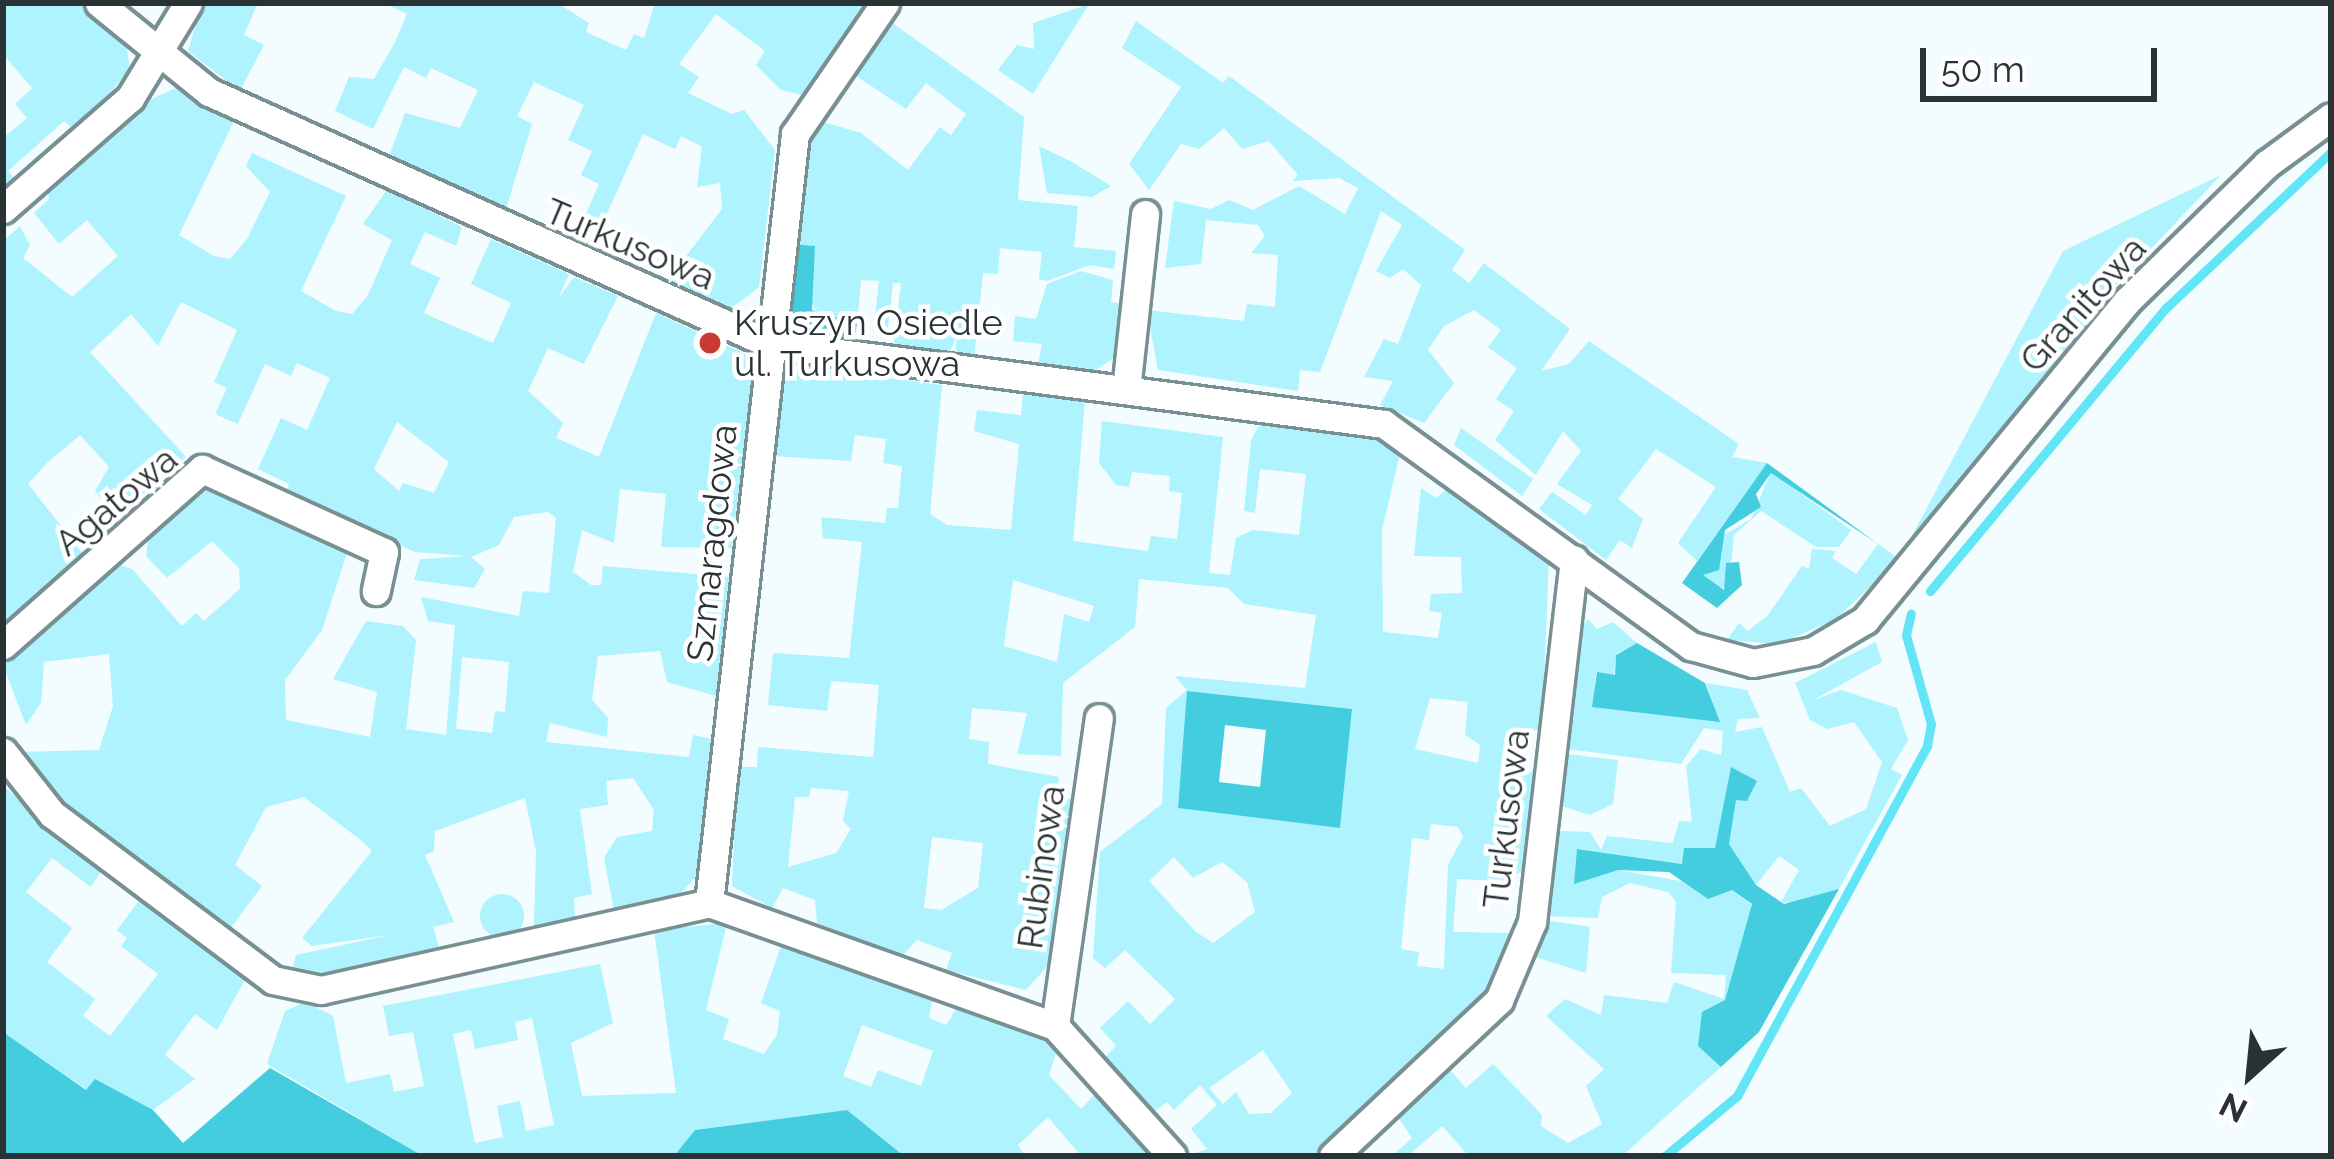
<!DOCTYPE html>
<style>
body{margin:0}
#map{position:relative;width:2334px;height:1159px;overflow:hidden;background:#f3fcfe;font-family:Raleway,sans-serif}
div>[style]{position:absolute}
.green>*{inset:0;background:#aef3fd}
.round{border-radius:50%}
.forest>*{inset:0;background:#44cddf}
.stream>*{height:9px;margin:-4.5px;padding:0 4.5px;transform-origin:4.5px;border-radius:4.5px;background:#61e5f7}
.roads{filter:drop-shadow(3px 0 #799093) drop-shadow(-3px 0 #799093) drop-shadow(0 3px #799093) drop-shadow(0 -3px #799093)}
.minor>*{height:27px;margin:-13.5px;padding:0 13.5px;transform-origin:13.5px;border-radius:13.5px;background:#fff}
.dots>*{width:33px;height:33px;translate:-50% -50%;box-sizing:border-box;border:6px solid #fff;border-radius:50%}
span{translate:-50% -50%;white-space:nowrap;text-align:center;line-height:1.15;-webkit-text-stroke:9px #fff;paint-order:stroke}
.street-label{font-size:36px;color:#293234}
.poi-label{font-size:36px;color:#293234}
.left{translate:0 -50%;text-align:left}
.frame{position:absolute;inset:0;border:6px solid #293234;pointer-events:none}
.north{position:absolute;left:2190px;top:1015px;width:120px;height:120px;-webkit-text-stroke:9px #fff;paint-order:stroke;rotate:207deg;font-size:33px;font-weight:700;line-height:48px;text-align:center;color:#293234}
.north::after{content:'';display:block;margin:auto;width:42px;height:54px;background:#293234;clip-path:polygon(50% 0,100% 100%,50% 72%,0 100%)}
.scale{position:absolute;left:1920px;top:48px;width:237px;height:54px;box-sizing:border-box;border:6px solid #293234;border-top:0;padding-left:15px;font-size:36px;line-height:42px;white-space:nowrap;color:#293234;-webkit-text-stroke:9px #fff;paint-order:stroke}
</style>
<div id="map">
<div class="green">
<i style="clip-path:polygon(3px 3px,80px 3px,127px 48px,130px 70px,75px 131px,64px 121px,8px 171px,18px 182px,3px 195px,3px 138px,27px 118px,15px 104px,32px 88px,3px 54px)"></i>
<i style="clip-path:polygon(202px 3px,258px 3px,244px 35px,264px 45px,240px 91px,188px 51px)"></i>
<i style="clip-path:polygon(384px 3px,557px 3px,589px 23px,586px 32px,626px 50px,634px 34px,644px 38px,655px 3px,872px 3px,802px 95px,781px 90px,756px 65px,765px 51px,716px 14px,679px 64px,699px 77px,688px 93px,732px 114px,744px 110px,775px 150px,759px 287px,732px 308px,664px 285px,722px 209px,720px 183px,697px 187px,702px 147px,681px 136px,675px 149px,643px 134px,599px 231px,582px 223px,599px 184px,581px 175px,592px 151px,568px 140px,584px 105px,534px 82px,517px 116px,532px 124px,505px 212px,388px 159px,405px 113px,460px 128px,478px 90px,431px 68px,426px 78px,404px 67px,373px 129px,335px 111px,349px 77px,374px 79px,395px 42px,407px 14px)"></i>
<i style="clip-path:polygon(1089px 4px,1033px 94px,998px 70px,1017px 45px,1034px 49px,1033px 23px)"></i>
<i style="clip-path:polygon(1136px 21px,1223px 83px,1229px 76px,1465px 250px,1452px 270px,1469px 283px,1484px 263px,1570px 329px,1541px 371px,1569px 364px,1589px 341px,1739px 444px,1732px 457px,1767px 463px,1697px 561px,1678px 543px,1716px 487px,1656px 449px,1618px 499px,1643px 519px,1632px 548px,1620px 540px,1606px 560px,1539px 509px,1552px 492px,1586px 515px,1592px 505px,1557px 484px,1581px 451px,1563px 431px,1536px 475px,1495px 440px,1514px 411px,1496px 399px,1517px 368px,1488px 347px,1501px 330px,1474px 310px,1444px 326px,1428px 350px,1454px 383px,1424px 423px,1380px 405px,1393px 381px,1364px 377px,1384px 339px,1398px 344px,1421px 285px,1403px 269px,1390px 278px,1376px 271px,1402px 225px,1381px 211px,1320px 372px,1300px 370px,1298px 391px,1158px 370px,1147px 310px,1244px 321px,1247px 304px,1275px 307px,1278px 255px,1251px 253px,1265px 236px,1258px 225px,1206px 220px,1201px 264px,1165px 268px,1174px 201px,1211px 209px,1229px 200px,1253px 210px,1299px 186px,1345px 214px,1358px 188px,1339px 178px,1292px 181px,1298px 175px,1269px 141px,1242px 149px,1224px 128px,1199px 149px,1181px 144px,1149px 190px,1129px 164px,1181px 87px,1122px 48px)"></i>
<i style="clip-path:polygon(891px 22px,1024px 117px,1018px 200px,1078px 206px,1074px 247px,1116px 251px,1114px 269px,1090px 265px,1047px 281px,1039px 279px,1042px 252px,1000px 248px,998px 274px,983px 273px,974px 359px,955px 358px,957px 335px,948px 356px,893px 349px,901px 283px,893px 283px,888px 327px,874px 326px,879px 281px,861px 280px,857px 324px,822px 319px,809px 300px,815px 246px,792px 244px,807px 145px,820px 121px,861px 133px,908px 170px,940px 127px,951px 135px,966px 114px,926px 83px,906px 109px,853px 74px)"></i>
<i style="clip-path:polygon(evenodd,178px 87px,234px 121px,179px 235px,214px 256px,230px 259px,247px 239px,270px 192px,246px 166px,252px 153px,346px 196px,301px 291px,336px 311px,352px 314px,368px 295px,392px 240px,363px 224px,387px 190px,462px 227px,456px 246px,425px 232px,410px 264px,440px 278px,424px 313px,437px 319px,493px 343px,511px 303px,471px 284px,491px 239px,569px 274px,558px 299px,574px 277px,618px 296px,584px 364px,548px 348px,528px 391px,563px 423px,556px 438px,599px 457px,656px 313px,754px 358px,732px 548px,661px 547px,666px 494px,620px 489px,614px 543px,582px 530px,573px 572px,591px 585px,601px 585px,603px 566px,729px 577px,716px 696px,667px 682px,660px 651px,598px 656px,592px 700px,608px 718px,607px 737px,550px 723px,546px 742px,689px 757px,693px 735px,711px 739px,696px 877px,676px 898px,614px 911px,604px 858px,617px 837px,652px 831px,654px 810px,633px 778px,606px 781px,608px 805px,580px 809px,592px 894px,574px 898px,575px 917px,534px 927px,536px 851px,525px 798px,435px 831px,434px 851px,425px 855px,454px 922px,433px 927px,439px 947px,323px 974px,292px 970px,296px 955px,390px 935px,312px 946px,302px 938px,372px 851px,362px 841px,304px 797px,266px 807px,235px 865px,262px 886px,230px 929px,63px 805px,18px 752px,99px 750px,113px 706px,109px 654px,44px 662px,41px 703px,26px 725px,3px 665px,116px 564px,132px 569px,182px 626px,196px 613px,204px 621px,240px 589px,239px 568px,212px 541px,167px 578px,146px 556px,149px 535px,210px 488px,347px 553px,322px 630px,285px 680px,286px 720px,370px 737px,377px 692px,333px 679px,366px 621px,403px 626px,416px 640px,406px 729px,446px 735px,455px 625px,428px 621px,421px 597px,519px 616px,523px 591px,549px 593px,556px 518px,548px 512px,514px 517px,499px 545px,471px 557px,485px 569px,474px 588px,414px 580px,420px 559px,469px 556px,415px 552px,286px 492px,289px 484px,258px 469px,281px 418px,307px 430px,330px 378px,297px 363px,291px 376px,265px 364px,238px 424px,215px 414px,227px 388px,214px 382px,237px 330px,181px 302px,158px 346px,131px 314px,90px 352px,186px 457px,117px 517px,95px 491px,109px 467px,80px 435px,48px 462px,28px 484px,87px 559px,3px 629px,3px 241px,20px 226px,30px 245px,23px 258px,72px 297px,118px 256px,87px 220px,59px 244px,34px 213px,49px 199px,46px 186px,139px 105px,178px 87px,397px 422px,449px 462px,434px 493px,403px 483px,399px 491px,374px 469px,397px 422px,178px 87px,462px 657px,509px 662px,505px 712px,495px 711px,492px 733px,456px 729px,462px 657px)"></i>
<i style="clip-path:polygon(1039px 146px,1072px 162px,1111px 186px,1092px 197px,1047px 193px)"></i>
<i style="clip-path:polygon(2221px 175px,2113px 289px,1904px 551px,2063px 251px)"></i>
<i style="clip-path:polygon(1081px 271px,1113px 280px,1111px 302px,1124px 304px,1115px 357px,1094px 371px,1038px 365px,1042px 344px,1013px 341px,1015px 316px,1036px 319px,1047px 284px)"></i>
<i style="clip-path:polygon(evenodd,801px 366px,942px 385px,930px 514px,947px 525px,1011px 530px,1019px 444px,974px 431px,977px 410px,1021px 415px,1023px 392px,1085px 401px,1073px 541px,1148px 551px,1151px 536px,1177px 539px,1182px 493px,1169px 491px,1170px 476px,1132px 472px,1129px 487px,1116px 485px,1099px 463px,1102px 421px,1223px 437px,1209px 573px,1230px 575px,1236px 538px,1253px 530px,1299px 535px,1306px 474px,1260px 469px,1255px 513px,1244px 511px,1251px 440px,1265px 415px,1359px 428px,1402px 445px,1382px 530px,1383px 632px,1438px 638px,1442px 613px,1429px 611px,1431px 594px,1462px 593px,1461px 557px,1414px 556px,1421px 488px,1436px 498px,1455px 482px,1549px 558px,1542px 731px,1518px 729px,1514px 764px,1538px 771px,1525px 870px,1502px 881px,1457px 879px,1453px 932px,1512px 933px,1510px 947px,1478px 1003px,1313px 1156px,1186px 1156px,1207px 1149px,1191px 1129px,1217px 1105px,1200px 1085px,1174px 1110px,1167px 1102px,1152px 1113px,1103px 1060px,1116px 1046px,1100px 1028px,1128px 1001px,1150px 1024px,1175px 999px,1125px 950px,1105px 968px,1093px 958px,1100px 852px,1162px 804px,1166px 708px,1187px 690px,1175px 676px,1305px 688px,1316px 615px,1244px 604px,1228px 588px,1139px 579px,1135px 627px,1063px 683px,1061px 756px,1017px 754px,1027px 713px,972px 708px,969px 739px,989px 742px,988px 764px,1059px 777px,1056px 800px,1071px 798px,1052px 961px,1026px 990px,946px 970px,952px 953px,917px 940px,903px 955px,817px 923px,815px 900px,783px 888px,772px 908px,732px 886px,737px 767px,757px 767px,758px 747px,873px 757px,879px 685px,831px 681px,827px 711px,768px 705px,773px 653px,849px 658px,862px 542px,823px 538px,821px 517px,885px 523px,887px 508px,898px 508px,902px 466px,883px 463px,886px 439px,855px 435px,851px 461px,772px 456px,784px 377px,801px 366px,1013px 580px,1094px 606px,1089px 622px,1064px 614px,1057px 662px,1004px 646px,1013px 580px,801px 366px,1188px 691px,1352px 709px,1340px 827px,1178px 807px,1188px 691px,801px 366px,1430px 698px,1468px 702px,1465px 735px,1480px 745px,1478px 763px,1415px 749px,1430px 698px,801px 366px,811px 788px,849px 791px,843px 821px,851px 829px,836px 853px,788px 867px,795px 797px,809px 797px,811px 788px,801px 366px,1431px 824px,1458px 827px,1463px 837px,1448px 865px,1444px 969px,1417px 966px,1419px 952px,1401px 949px,1412px 838px,1429px 840px,1431px 824px,801px 366px,932px 837px,983px 843px,978px 888px,941px 910px,924px 908px,932px 837px,801px 366px,1174px 857px,1193px 878px,1222px 862px,1247px 882px,1255px 912px,1213px 943px,1196px 932px,1149px 881px,1174px 857px,801px 366px,1263px 1050px,1292px 1093px,1271px 1113px,1249px 1114px,1236px 1092px,1223px 1104px,1209px 1088px,1263px 1050px)"></i>
<i style="clip-path:polygon(1461px 428px,1533px 479px,1522px 496px,1454px 445px)"></i>
<i style="clip-path:polygon(1771px 472px,1851px 530px,1839px 547px,1816px 547px,1761px 511px,1734px 535px,1729px 585px,1717px 590px,1703px 575px,1722px 554px,1719px 538px,1751px 519px)"></i>
<i style="clip-path:polygon(1878px 544px,1899px 559px,1836px 619px,1779px 644px,1727px 640px,1739px 623px,1748px 631px,1768px 615px,1802px 566px,1809px 569px,1812px 549px,1836px 551px,1832px 558px,1856px 574px)"></i>
<i style="clip-path:polygon(1588px 619px,1597px 629px,1613px 622px,1637px 643px,1616px 654px,1614px 676px,1596px 672px,1593px 706px,1713px 703px,1706px 683px,1747px 690px,1760px 718px,1738px 719px,1735px 732px,1762px 727px,1790px 792px,1801px 788px,1830px 826px,1866px 809px,1882px 762px,1854px 722px,1827px 729px,1810px 720px,1795px 683px,1876px 642px,1882px 662px,1813px 700px,1841px 690px,1897px 708px,1908px 740px,1891px 769px,1902px 775px,1839px 889px,1806px 904px,1781px 902px,1799px 870px,1779px 856px,1756px 885px,1729px 844px,1731px 768px,1715px 848px,1684px 848px,1683px 864px,1578px 849px,1618px 870px,1732px 890px,1752px 905px,1725px 1000px,1698px 1046px,1721px 1067px,1622px 1156px,1469px 1156px,1442px 1126px,1408px 1156px,1392px 1156px,1412px 1138px,1398px 1117px,1450px 1070px,1466px 1088px,1493px 1064px,1542px 1115px,1541px 1126px,1568px 1143px,1602px 1124px,1586px 1086px,1604px 1069px,1546px 1016px,1565px 999px,1601px 1015px,1604px 995px,1667px 1003px,1674px 982px,1724px 999px,1726px 975px,1671px 973px,1676px 902px,1668px 892px,1630px 883px,1602px 897px,1598px 918px,1546px 916px,1559px 831px,1590px 832px,1601px 850px,1607px 836px,1673px 843px,1679px 821px,1692px 822px,1686px 766px,1701px 749px,1721px 755px,1723px 731px,1704px 728px,1681px 764px,1568px 749px,1578px 631px)"></i>
<i style="clip-path:polygon(1567px 754px,1618px 760px,1613px 804px,1590px 815px,1562px 806px)"></i>
<i style="clip-path:polygon(3px 786px,102px 870px,91px 887px,52px 858px,26px 892px,72px 928px,47px 962px,95px 999px,83px 1016px,110px 1036px,158px 974px,121px 946px,127px 938px,117px 930px,141px 898px,246px 978px,217px 1030px,195px 1014px,165px 1055px,195px 1079px,153px 1110px,95px 1080px,87px 1090px,3px 1032px)"></i>
<i class="round" style="left:480px;top:894px;width:44px;height:44px"></i>
<i style="clip-path:polygon(1545px 920px,1590px 927px,1586px 973px,1535px 957px)"></i>
<i style="clip-path:polygon(evenodd,727px 923px,706px 1010px,729px 1019px,723px 1039px,764px 1054px,777px 1035px,780px 1011px,761px 1003px,782px 943px,933px 995px,929px 1018px,946px 1025px,960px 1003px,1042px 1039px,1056px 1053px,1049px 1075px,1081px 1109px,1094px 1095px,1149px 1156px,1081px 1156px,1048px 1117px,1018px 1145px,1025px 1156px,904px 1156px,847px 1110px,695px 1130px,674px 1156px,423px 1156px,267px 1064px,285px 1011px,305px 1002px,333px 1016px,346px 1083px,390px 1074px,394px 1092px,424px 1086px,413px 1032px,389px 1036px,383px 1006px,600px 964px,613px 1023px,571px 1043px,582px 1096px,676px 1093px,654px 930px,727px 923px,532px 1018px,554px 1125px,526px 1131px,520px 1101px,497px 1106px,503px 1137px,475px 1143px,453px 1034px,471px 1030px,475px 1049px,518px 1040px,515px 1022px,532px 1018px,727px 923px,862px 1025px,933px 1051px,921px 1086px,878px 1070px,871px 1087px,843px 1076px,862px 1025px)"></i>
</div>
<div class="forest">
<i style="clip-path:polygon(792px 244px,815px 246px,812px 310px,857px 324px,854px 341px,825px 337px,792px 316px)"></i>
<i style="clip-path:polygon(1767px 463px,1878px 544px,1771px 473px,1756px 494px,1761px 507px,1725px 530px,1719px 570px,1703px 575px,1724px 590px,1726px 563px,1739px 562px,1742px 585px,1717px 608px,1682px 583px)"></i>
<i style="clip-path:polygon(1637px 643px,1705px 683px,1720px 722px,1592px 707px,1597px 672px,1615px 675px,1616px 655px)"></i>
<i style="clip-path:polygon(evenodd,1187px 691px,1352px 709px,1340px 828px,1178px 808px,1187px 691px,1225px 725px,1266px 730px,1260px 787px,1219px 782px,1225px 725px)"></i>
<i style="clip-path:polygon(1731px 767px,1757px 781px,1747px 801px,1736px 800px,1729px 844px,1756px 885px,1784px 904px,1839px 889px,1759px 1032px,1721px 1067px,1698px 1046px,1702px 1012px,1725px 1000px,1752px 904px,1732px 890px,1708px 899px,1669px 872px,1618px 870px,1574px 884px,1577px 849px,1682px 864px,1684px 848px,1715px 848px)"></i>
<i style="clip-path:polygon(3px 1032px,86px 1090px,95px 1079px,153px 1110px,183px 1143px,270px 1068px,423px 1156px,3px 1156px)"></i>
<i style="clip-path:polygon(847px 1110px,904px 1156px,674px 1156px,695px 1130px)"></i>
</div>
<div class="stream">
<i style="left:1930px;top:591px;width:370px;rotate:-50.2deg"></i>
<i style="left:2167px;top:307px;width:226px;rotate:-43.4deg"></i>
<i style="left:1665px;top:1156px;width:94px;rotate:-39.8deg"></i>
<i style="left:1737px;top:1096px;width:398px;rotate:-61.5deg"></i>
<i style="left:1927px;top:746px;width:22px;rotate:-80deg"></i>
<i style="left:1931px;top:724px;width:92px;rotate:-105.7deg"></i>
<i style="left:1906px;top:635px;width:22px;rotate:-77deg"></i>
</div>
<div class="roads">
<div class="minor">
<i style="left:99px;top:3px;width:141px;rotate:39deg"></i>
<i style="left:209px;top:92px;width:615px;rotate:24.19deg"></i>
<i style="left:770px;top:344px;width:619px;rotate:7.42deg"></i>
<i style="left:1384px;top:424px;width:379px;rotate:35.9deg"></i>
<i style="left:1691px;top:646px;width:64px;rotate:15.3deg"></i>
<i style="left:1753px;top:663px;width:61px;rotate:-11.3deg"></i>
<i style="left:1813px;top:651px;width:61px;rotate:-30.8deg"></i>
<i style="left:1865px;top:620px;width:413px;rotate:-50.6deg"></i>
<i style="left:2127px;top:301px;width:196px;rotate:-44.4deg"></i>
<i style="left:2267px;top:164px;width:79px;rotate:-36.3deg"></i>
<i style="left:3px;top:209px;width:169px;rotate:-41.2deg"></i>
<i style="left:130px;top:98px;width:111px;rotate:-58.6deg"></i>
<i style="left:1126px;top:390px;width:177px;rotate:-83.8deg"></i>
<i style="left:3px;top:645px;width:266px;rotate:-41.5deg"></i>
<i style="left:202px;top:469px;width:200px;rotate:24.5deg"></i>
<i style="left:384px;top:552px;width:40px;rotate:102deg"></i>
<i style="left:3px;top:752px;width:79px;rotate:51.7deg"></i>
<i style="left:52px;top:814px;width:276px;rotate:36.9deg"></i>
<i style="left:273px;top:980px;width:49px;rotate:11.8deg"></i>
<i style="left:321px;top:990px;width:398px;rotate:-12.6deg"></i>
<i style="left:709px;top:903px;width:367px;rotate:19.6deg"></i>
<i style="left:1055px;top:1026px;width:175px;rotate:48deg"></i>
<i style="left:709px;top:903px;width:774px;rotate:-83.62deg"></i>
<i style="left:795px;top:134px;width:159px;rotate:-55.5deg"></i>
<i style="left:1055px;top:1026px;width:311px;rotate:-81.9deg"></i>
<i style="left:1333px;top:1156px;width:228px;rotate:-43.2deg"></i>
<i style="left:1499px;top:1000px;width:85px;rotate:-67.1deg"></i>
<i style="left:1532px;top:922px;width:365px;rotate:-83.4deg"></i>
</div>
</div>
<div class="dots">
<i style="left:710px;top:343px;background:#c93b32"></i>
</div>
<div class="street-label">
<span style="left:630px;top:244px;rotate:23deg">Turkusowa</span>
<span style="left:2083px;top:304px;rotate:-48deg">Granitowa</span>
<span style="left:116px;top:501px;rotate:-40deg">Agatowa</span>
<span style="left:712px;top:543px;rotate:-84deg">Szmaragdowa</span>
<span style="left:1506px;top:819px;rotate:-83deg">Turkusowa</span>
<span style="left:1041px;top:867px;rotate:-82deg">Rubinowa</span>
</div>
<div class="poi-label">
<span class="left" style="left:734px;top:343px">Kruszyn Osiedle<br>ul. Turkusowa</span>
</div>
<div class="frame"></div>
<div class="north">N</div>
<div class="scale">50 m</div>
</div>
